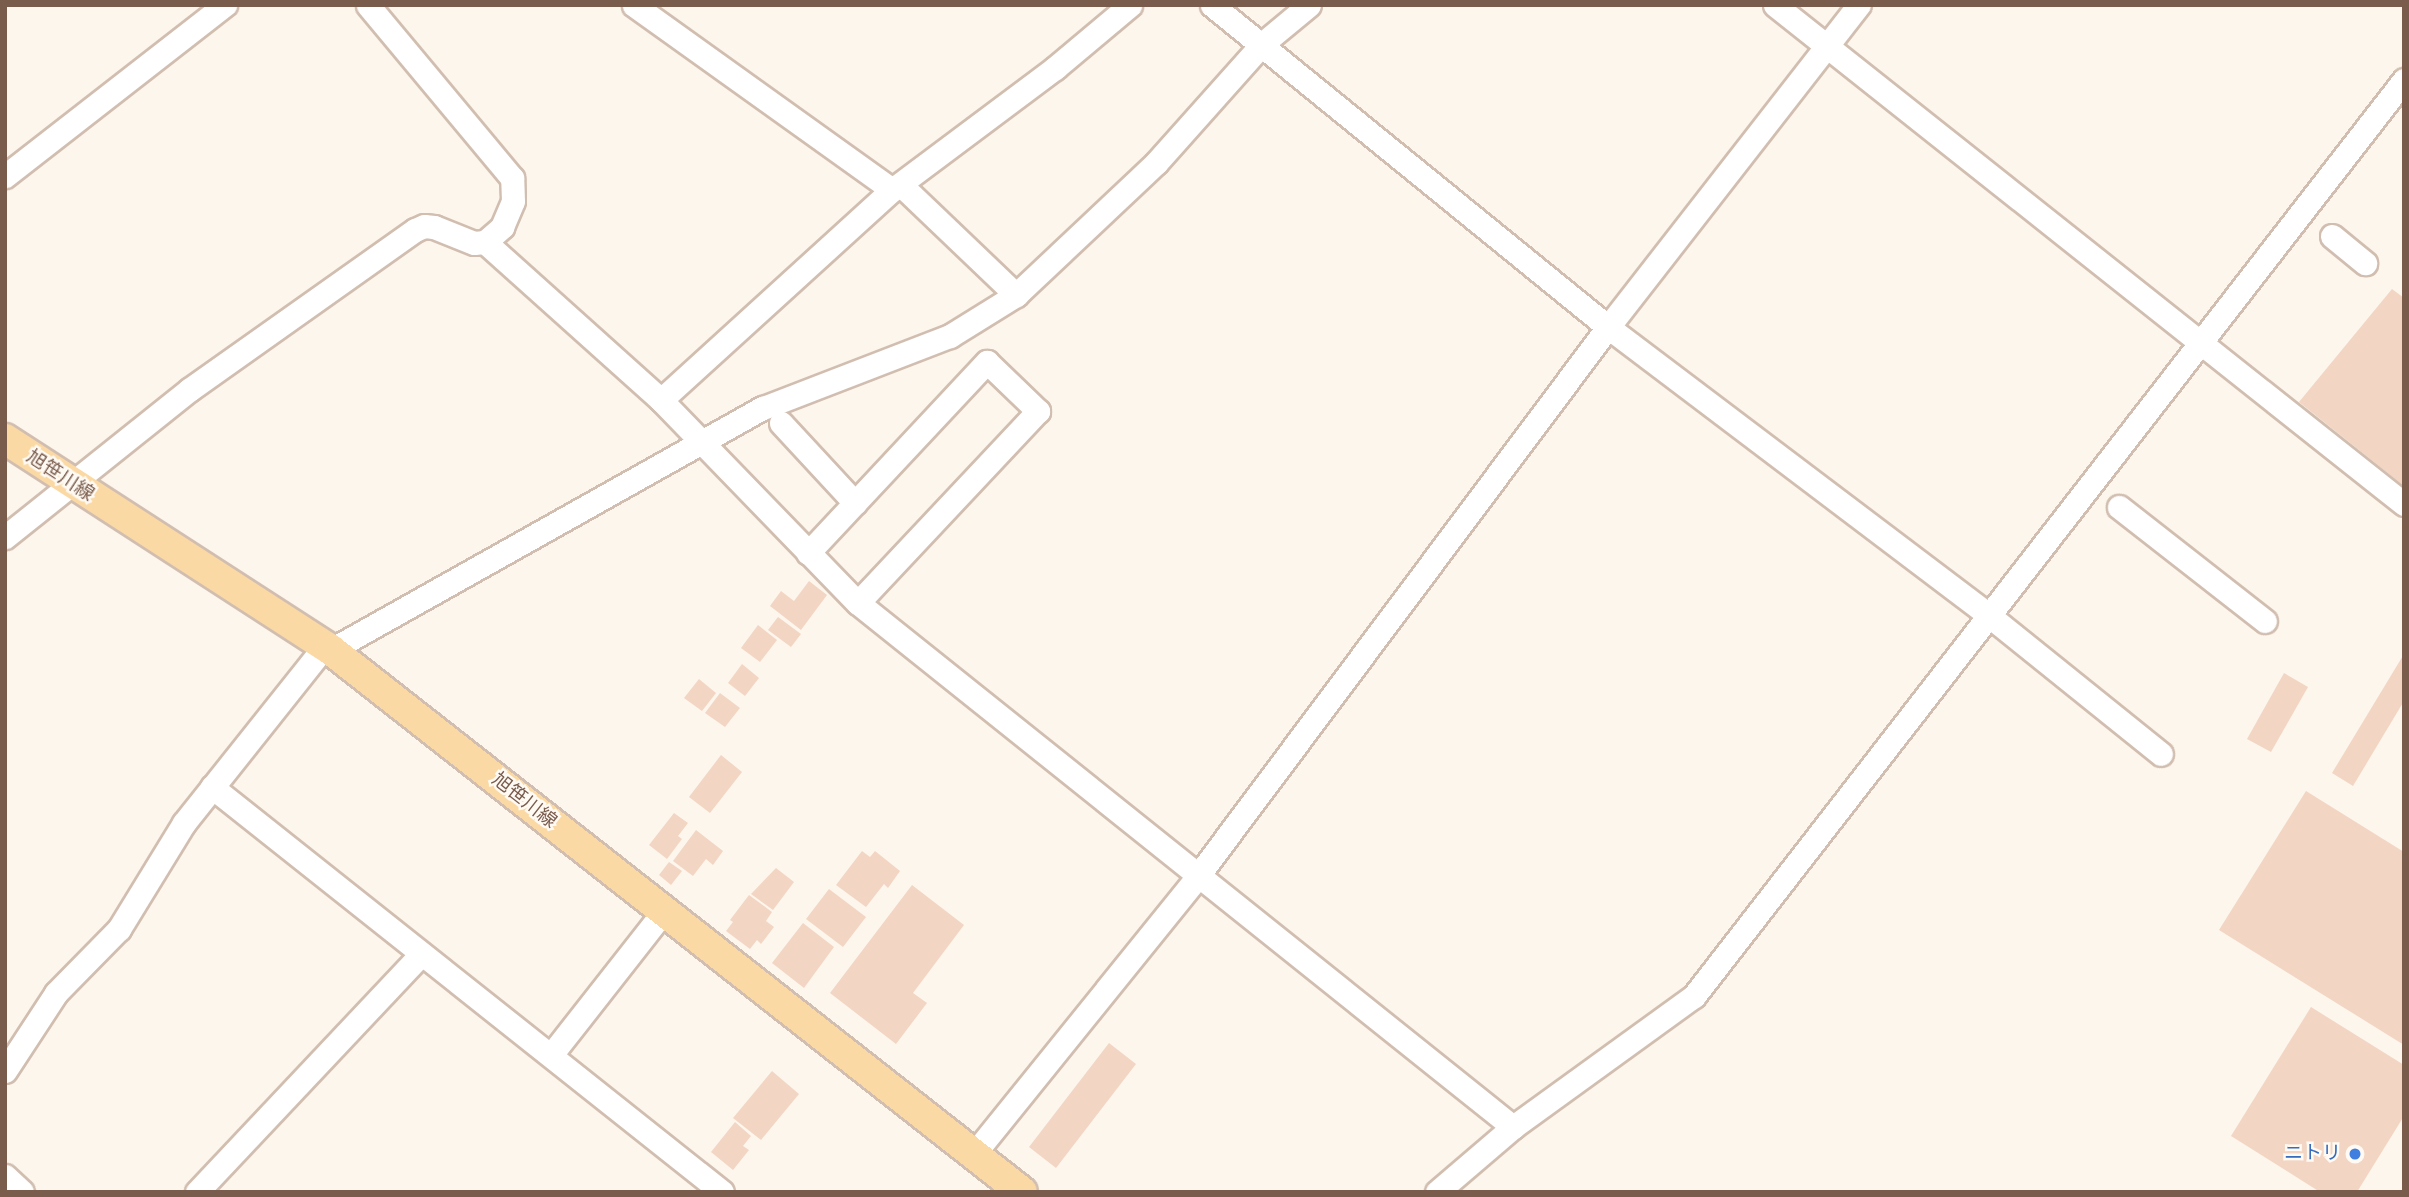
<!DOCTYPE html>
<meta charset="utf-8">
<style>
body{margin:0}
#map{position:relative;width:2409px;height:1197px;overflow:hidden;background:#fdf6ec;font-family:"Varela Round","Noto Sans JP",sans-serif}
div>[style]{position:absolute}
.building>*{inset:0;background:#f3d5c3}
.roads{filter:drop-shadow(2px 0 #d1beb0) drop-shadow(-2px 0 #d1beb0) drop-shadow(0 2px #d1beb0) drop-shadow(0 -2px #d1beb0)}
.minor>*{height:23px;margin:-11.5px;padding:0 11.5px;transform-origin:11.5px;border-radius:11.5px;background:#fff}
.major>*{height:30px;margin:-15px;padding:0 15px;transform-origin:15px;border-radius:15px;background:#fbd9a5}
.dots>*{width:19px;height:19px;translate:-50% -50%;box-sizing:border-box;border:4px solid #fffaf3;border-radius:50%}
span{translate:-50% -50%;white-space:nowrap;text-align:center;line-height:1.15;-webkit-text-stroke:5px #fffaf3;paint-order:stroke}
.street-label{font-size:19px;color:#7a5c4d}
.shop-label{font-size:19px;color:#366cbe}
.right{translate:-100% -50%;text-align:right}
.frame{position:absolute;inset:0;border:7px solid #7a5c4d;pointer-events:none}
</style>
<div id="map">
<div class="building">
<i style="clip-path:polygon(2392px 289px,2404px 298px,2404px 486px,2299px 402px)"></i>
<i style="clip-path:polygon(809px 581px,827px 595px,801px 630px,770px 606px,781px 591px,794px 601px)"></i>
<i style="clip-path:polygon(778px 617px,801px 634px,791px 647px,768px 630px)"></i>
<i style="clip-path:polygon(758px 625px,777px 640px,760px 662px,741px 648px)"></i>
<i style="clip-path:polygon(2404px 654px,2404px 701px,2353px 786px,2332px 773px)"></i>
<i style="clip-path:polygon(742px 664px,759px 678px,745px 696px,728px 683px)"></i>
<i style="clip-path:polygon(2284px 673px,2308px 687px,2271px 752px,2247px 739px)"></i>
<i style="clip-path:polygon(699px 679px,716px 693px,702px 711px,684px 698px)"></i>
<i style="clip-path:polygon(720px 693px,740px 708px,725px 727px,705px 713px)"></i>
<i style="clip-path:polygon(721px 755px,742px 772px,710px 813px,689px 797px)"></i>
<i style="clip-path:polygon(2306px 791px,2404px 852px,2404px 1045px,2219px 930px)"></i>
<i style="clip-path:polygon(674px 813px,688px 823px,678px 836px,682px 839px,667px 859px,649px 845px)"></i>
<i style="clip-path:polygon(696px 830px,723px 851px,713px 865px,706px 859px,693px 876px,673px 861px)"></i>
<i style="clip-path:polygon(862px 851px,870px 857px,875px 851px,900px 871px,888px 888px,884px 884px,866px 907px,836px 885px)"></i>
<i style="clip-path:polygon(669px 862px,682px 871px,671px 885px,659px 875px)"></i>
<i style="clip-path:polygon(776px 868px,794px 882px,773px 910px,751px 894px)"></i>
<i style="clip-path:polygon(912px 885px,964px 925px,913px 993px,927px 1003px,896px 1044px,830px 993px)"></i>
<i style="clip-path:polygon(829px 889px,866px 917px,843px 947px,806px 919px)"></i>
<i style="clip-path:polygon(749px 895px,772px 912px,766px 921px,774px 927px,761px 944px,757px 940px,750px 949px,726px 931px,733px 922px,730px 920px)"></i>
<i style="clip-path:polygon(803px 923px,834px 947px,804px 988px,772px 963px)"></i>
<i style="clip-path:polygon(2311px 1007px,2404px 1065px,2404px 1116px,2357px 1192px,2320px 1192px,2231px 1136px)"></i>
<i style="clip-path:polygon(1109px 1043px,1136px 1064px,1056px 1168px,1029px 1147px)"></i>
<i style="clip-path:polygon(772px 1071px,799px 1094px,761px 1140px,733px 1118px)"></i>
<i style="clip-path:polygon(735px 1122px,751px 1136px,743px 1146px,749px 1150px,733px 1170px,711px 1152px)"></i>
</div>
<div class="roads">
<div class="minor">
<i style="left:634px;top:5px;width:317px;rotate:35.6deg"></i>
<i style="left:1212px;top:5px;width:510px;rotate:39.12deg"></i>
<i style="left:1608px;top:327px;width:475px;rotate:37.1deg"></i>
<i style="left:1987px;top:614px;width:223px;rotate:38.8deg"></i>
<i style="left:1775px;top:5px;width:803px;rotate:38.43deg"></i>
<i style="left:5px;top:176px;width:279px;rotate:-37.9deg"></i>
<i style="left:901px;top:185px;width:159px;rotate:43.7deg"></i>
<i style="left:2332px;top:236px;width:43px;rotate:39.3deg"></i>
<i style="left:485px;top:242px;width:237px;rotate:41.9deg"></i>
<i style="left:661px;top:400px;width:283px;rotate:45.9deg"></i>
<i style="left:858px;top:603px;width:839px;rotate:38.66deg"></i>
<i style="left:661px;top:400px;width:312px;rotate:-42.3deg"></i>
<i style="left:892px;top:190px;width:204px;rotate:-36.8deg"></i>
<i style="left:1055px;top:68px;width:98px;rotate:-40deg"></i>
<i style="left:781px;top:423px;width:109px;rotate:47.2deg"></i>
<i style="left:2119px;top:507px;width:185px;rotate:38deg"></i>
<i style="left:5px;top:537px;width:236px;rotate:-38.6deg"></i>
<i style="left:189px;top:390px;width:277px;rotate:-35.3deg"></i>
<i style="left:415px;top:230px;width:10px;rotate:-24deg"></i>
<i style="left:424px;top:226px;width:10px;rotate:6deg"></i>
<i style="left:434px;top:227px;width:43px;rotate:21.8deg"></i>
<i style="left:474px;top:243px;width:11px;rotate:-5deg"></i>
<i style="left:485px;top:242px;width:23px;rotate:-41deg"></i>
<i style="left:502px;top:227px;width:28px;rotate:-67deg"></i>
<i style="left:513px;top:201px;width:23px;rotate:-92deg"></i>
<i style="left:512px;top:178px;width:225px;rotate:-129.8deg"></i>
<i style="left:808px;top:553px;width:262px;rotate:-46.9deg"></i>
<i style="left:987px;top:362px;width:71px;rotate:43.9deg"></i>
<i style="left:1038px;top:411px;width:263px;rotate:133.2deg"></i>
<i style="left:331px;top:650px;width:495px;rotate:-29.3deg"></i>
<i style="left:763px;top:408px;width:200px;rotate:-21.1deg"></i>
<i style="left:950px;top:336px;width:78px;rotate:-31.8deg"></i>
<i style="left:1016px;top:295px;width:192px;rotate:-43.3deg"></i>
<i style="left:1156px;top:163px;width:159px;rotate:-48.3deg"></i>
<i style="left:1262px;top:44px;width:61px;rotate:-39.7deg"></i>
<i style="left:212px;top:787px;width:651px;rotate:38.45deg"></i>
<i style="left:551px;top:1055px;width:183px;rotate:-51.9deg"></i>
<i style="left:5px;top:1071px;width:93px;rotate:-56.8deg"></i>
<i style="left:56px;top:993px;width:90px;rotate:-45.5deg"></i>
<i style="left:119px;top:929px;width:124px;rotate:-58.5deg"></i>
<i style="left:184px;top:823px;width:226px;rotate:-51.5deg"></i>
<i style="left:973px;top:1155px;width:357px;rotate:-51.1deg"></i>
<i style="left:1197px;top:877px;width:687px;rotate:-53.23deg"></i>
<i style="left:1608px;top:327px;width:408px;rotate:-52.1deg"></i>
<i style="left:5px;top:1176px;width:23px;rotate:43deg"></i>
<i style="left:197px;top:1192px;width:327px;rotate:-46.7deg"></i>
<i style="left:1437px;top:1192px;width:100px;rotate:-40.5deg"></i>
<i style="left:1513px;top:1127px;width:223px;rotate:-35.9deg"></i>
<i style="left:1694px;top:996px;width:1159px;rotate:-52.22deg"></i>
</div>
<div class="major">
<i style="left:5px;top:439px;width:388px;rotate:32.9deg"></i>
<i style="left:331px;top:650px;width:878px;rotate:38.11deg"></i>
</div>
</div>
<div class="dots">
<i style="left:2355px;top:1154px;background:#3f7fe0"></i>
</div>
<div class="street-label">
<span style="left:60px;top:476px;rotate:33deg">旭笹川線</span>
<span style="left:524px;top:801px;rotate:38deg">旭笹川線</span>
</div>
<div class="shop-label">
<span class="right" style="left:2341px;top:1154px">ニトリ</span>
</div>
<div class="frame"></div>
</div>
